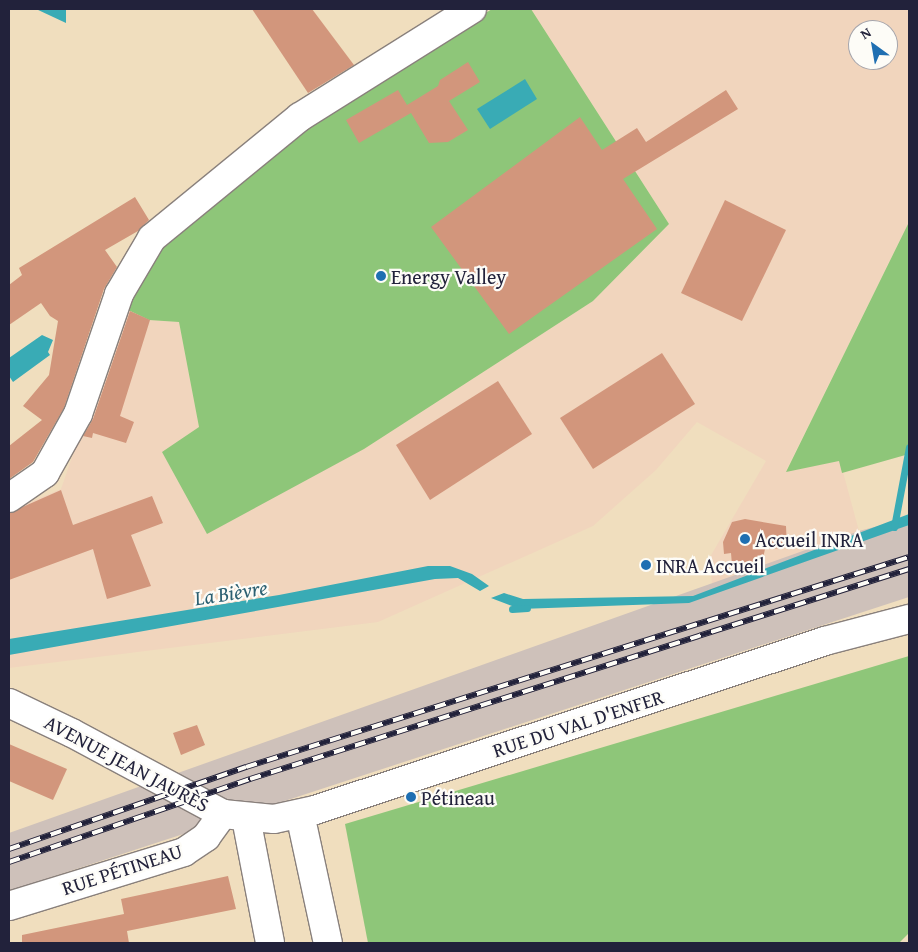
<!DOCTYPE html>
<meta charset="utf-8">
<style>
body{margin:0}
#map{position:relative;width:918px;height:952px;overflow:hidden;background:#f0debe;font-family:"Gentium Book Plus",serif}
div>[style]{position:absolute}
.built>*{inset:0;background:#f1d5bd}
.industrial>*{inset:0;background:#cec1ba}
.green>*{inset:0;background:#8ec679}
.water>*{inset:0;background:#39abb5}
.stream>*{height:7px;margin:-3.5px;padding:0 3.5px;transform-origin:3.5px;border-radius:3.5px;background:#39abb5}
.building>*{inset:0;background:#d2967c}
.roads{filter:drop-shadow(1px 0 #89807c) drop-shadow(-1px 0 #89807c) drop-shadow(0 1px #89807c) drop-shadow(0 -1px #89807c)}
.minor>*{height:28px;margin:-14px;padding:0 14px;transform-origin:14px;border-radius:14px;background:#fff}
.rail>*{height:5.5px;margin-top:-2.75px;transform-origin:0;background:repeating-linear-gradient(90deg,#fdfcf7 0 11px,#22223b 0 22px);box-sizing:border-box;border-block:1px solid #22223b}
.dots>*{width:14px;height:14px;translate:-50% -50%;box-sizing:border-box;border:2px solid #fdfcf7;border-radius:50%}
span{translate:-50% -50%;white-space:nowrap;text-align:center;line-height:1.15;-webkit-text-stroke:4.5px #fdfcf7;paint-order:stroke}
.poi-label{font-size:20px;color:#22223b}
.left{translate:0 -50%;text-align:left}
.street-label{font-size:20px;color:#22223b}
.water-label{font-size:21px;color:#2c6072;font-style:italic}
.frame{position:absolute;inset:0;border:10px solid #22223b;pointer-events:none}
.north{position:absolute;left:848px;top:20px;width:50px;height:50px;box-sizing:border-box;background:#fdfcf7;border:1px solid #a5a5ac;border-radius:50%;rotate:328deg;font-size:14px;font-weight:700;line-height:20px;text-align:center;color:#22223b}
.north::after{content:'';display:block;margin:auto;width:18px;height:22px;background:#1f6fb2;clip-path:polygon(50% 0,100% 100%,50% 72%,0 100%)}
</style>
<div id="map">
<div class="built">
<i style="clip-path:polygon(evenodd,531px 9px,909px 9px,909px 222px,786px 471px,840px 461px,859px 531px,712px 585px,710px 557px,766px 461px,697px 422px,656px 470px,593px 526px,378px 622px,9px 668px,9px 511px,61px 489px,124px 308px,149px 320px,179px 322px,199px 427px,364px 449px,593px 301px,669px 224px,531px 9px,858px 30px,888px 30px,888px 60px,858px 60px,858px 30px)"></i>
</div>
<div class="industrial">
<i style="clip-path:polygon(909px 518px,909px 597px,9px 891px,9px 833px,859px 531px)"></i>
</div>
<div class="green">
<i style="clip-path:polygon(492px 9px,531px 9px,669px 224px,593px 301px,364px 449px,207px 534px,162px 452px,199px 427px,179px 322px,149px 320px,124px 308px,159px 251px,189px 221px,297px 132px)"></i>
<i style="clip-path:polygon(909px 222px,909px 454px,842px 473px,839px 461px,786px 472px)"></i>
<i style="clip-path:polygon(909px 656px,909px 933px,899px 943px,368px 943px,345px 824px)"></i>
</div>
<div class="water">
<i style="clip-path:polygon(36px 9px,66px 9px,66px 23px)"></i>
<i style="clip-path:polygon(525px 79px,537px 99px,490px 129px,477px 109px)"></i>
<i style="clip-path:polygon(42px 335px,53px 340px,48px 352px,50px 355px,13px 382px,9px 376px,9px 358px)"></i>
<i style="clip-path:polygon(909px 514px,909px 525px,689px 603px,520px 609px,491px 598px,504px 593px,523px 599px,693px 596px)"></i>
<i style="clip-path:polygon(428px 566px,450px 566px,472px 574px,489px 586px,480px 591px,458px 578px,435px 579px,9px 655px,9px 639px,279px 595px)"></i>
</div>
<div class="stream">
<i style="left:894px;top:527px;width:81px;rotate:-79.4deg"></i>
<i style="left:512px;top:609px;width:15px;rotate:-4deg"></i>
</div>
<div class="building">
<i style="clip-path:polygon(252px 9px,312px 9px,354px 65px,308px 93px)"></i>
<i style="clip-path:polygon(468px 62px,480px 82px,449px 101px,468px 130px,448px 142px,429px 143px,411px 113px,359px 143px,346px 120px,398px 90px,407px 105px,438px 86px,440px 80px)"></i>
<i style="clip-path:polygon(726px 90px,738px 109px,623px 179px,657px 229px,509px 334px,431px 227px,580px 117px,602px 150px,637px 128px,646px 142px)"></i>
<i style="clip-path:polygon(135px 197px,149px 220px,138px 231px,105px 250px,117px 267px,104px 289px,64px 408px,33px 462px,9px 479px,9px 446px,42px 420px,23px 406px,49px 375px,58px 321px,50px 316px,41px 303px,9px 325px,9px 285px,22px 275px,19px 268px)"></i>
<i style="clip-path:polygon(725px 200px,786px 230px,742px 321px,681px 293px)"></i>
<i style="clip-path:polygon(130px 311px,150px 320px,120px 416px,134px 422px,126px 443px,93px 433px,92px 438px,83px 436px,93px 419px)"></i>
<i style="clip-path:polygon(662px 353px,695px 404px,593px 469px,560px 418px)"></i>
<i style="clip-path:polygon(498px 381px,532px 434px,430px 500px,396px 445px)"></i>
<i style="clip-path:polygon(61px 490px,73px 525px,152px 496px,163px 523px,131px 535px,151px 586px,107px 599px,93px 549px,9px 580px,9px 513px)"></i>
<i style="clip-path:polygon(745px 519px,786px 526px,787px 548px,765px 549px,762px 563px,732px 565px,731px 553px,724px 554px,723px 542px,732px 522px)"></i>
<i style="clip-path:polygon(197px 725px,205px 745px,181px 755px,173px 733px)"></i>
<i style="clip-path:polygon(9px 744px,67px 769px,53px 800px,9px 781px)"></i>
<i style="clip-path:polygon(228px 876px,236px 909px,127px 931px,129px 943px,22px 943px,22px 935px,124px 914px,121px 899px)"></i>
</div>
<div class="roads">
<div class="minor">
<i style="left:9px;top:498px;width:44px;rotate:-34.8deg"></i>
<i style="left:45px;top:473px;width:68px;rotate:-60.8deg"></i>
<i style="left:78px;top:414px;width:127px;rotate:-71.1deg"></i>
<i style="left:119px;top:294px;width:65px;rotate:-59.5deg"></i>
<i style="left:152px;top:238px;width:191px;rotate:-39.3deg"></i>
<i style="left:300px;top:117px;width:203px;rotate:-32.1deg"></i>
<i style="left:9px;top:703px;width:70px;rotate:25.5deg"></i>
<i style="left:72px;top:733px;width:171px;rotate:28.2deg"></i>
<i style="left:223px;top:814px;width:51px;rotate:5.6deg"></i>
<i style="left:274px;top:819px;width:42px;rotate:-12.4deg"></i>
<i style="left:315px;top:810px;width:537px;rotate:-18.33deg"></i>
<i style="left:825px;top:641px;width:87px;rotate:-14.7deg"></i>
<i style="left:300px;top:814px;width:132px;rotate:77.8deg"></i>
<i style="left:246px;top:818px;width:127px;rotate:79.1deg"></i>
<i style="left:9px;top:906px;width:183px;rotate:-17.1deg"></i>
<i style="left:184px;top:852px;width:27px;rotate:-34deg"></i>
<i style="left:206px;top:837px;width:29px;rotate:-54deg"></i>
</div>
</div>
<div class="rail">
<i style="left:9px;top:849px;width:251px;rotate:-19.1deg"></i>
<i style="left:246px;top:767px;width:695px;rotate:-17.58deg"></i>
<i style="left:9px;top:862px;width:255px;rotate:-19deg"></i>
<i style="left:250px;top:779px;width:692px;rotate:-17.68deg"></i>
</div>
<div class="dots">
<i style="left:381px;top:276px;background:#1f6fb2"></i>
<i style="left:745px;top:539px;background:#1f6fb2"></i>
<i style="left:646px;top:565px;background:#1f6fb2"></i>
<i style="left:411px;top:797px;background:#1f6fb2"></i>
</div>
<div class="poi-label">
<span class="left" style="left:391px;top:276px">Energy Valley</span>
<span class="left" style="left:755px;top:539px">Accueil INRA</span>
<span class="left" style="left:656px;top:565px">INRA Accueil</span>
<span class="left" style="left:421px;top:797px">Pétineau</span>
</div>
<div class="street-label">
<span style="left:578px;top:723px;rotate:-18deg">RUE DU VAL D'ENFER</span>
<span style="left:127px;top:763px;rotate:28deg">AVENUE JEAN JAURÈS</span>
<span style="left:122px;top:869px;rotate:-18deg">RUE PÉTINEAU</span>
</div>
<div class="water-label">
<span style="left:231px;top:593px;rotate:-9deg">La Bièvre</span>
</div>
<div class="frame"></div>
<div class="north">N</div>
</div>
